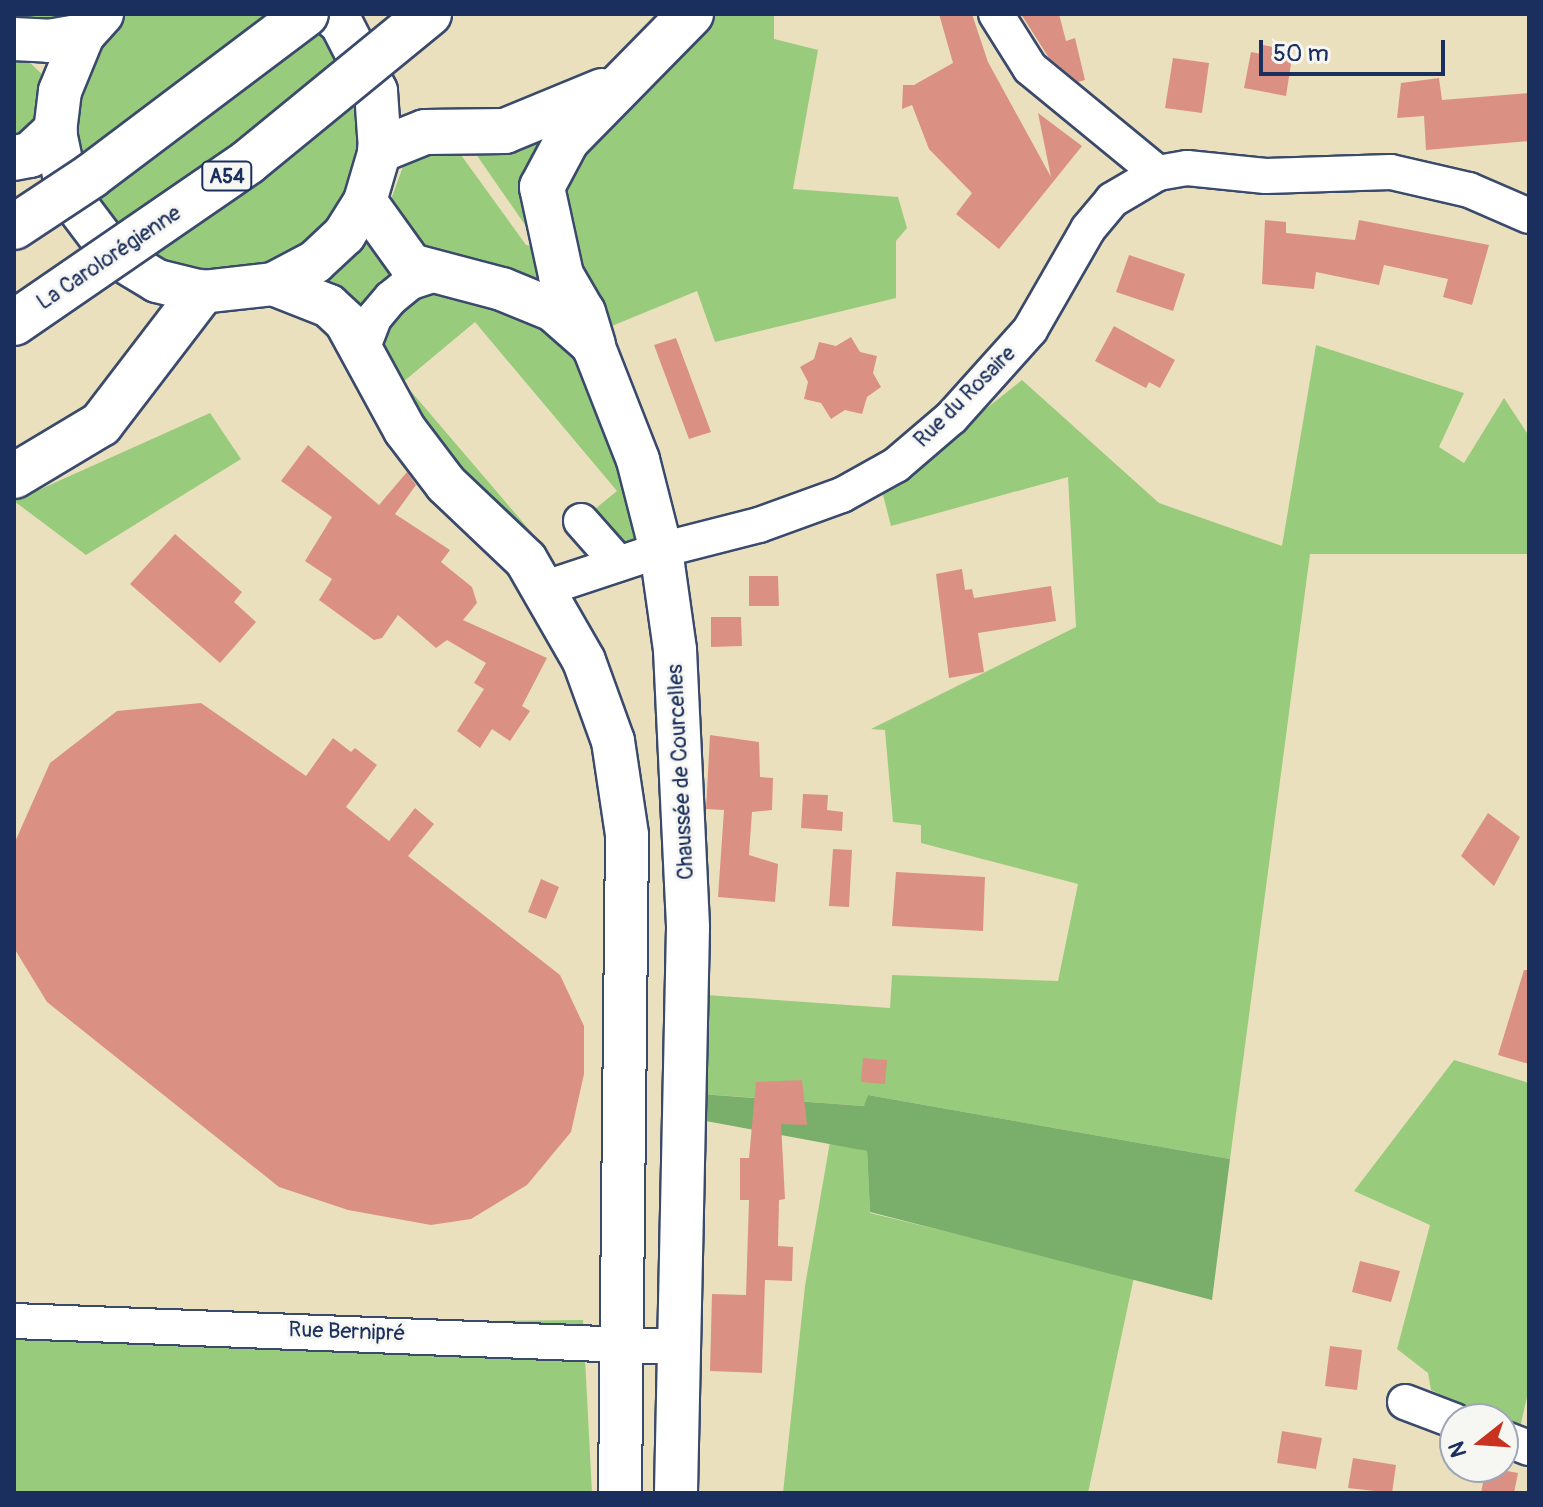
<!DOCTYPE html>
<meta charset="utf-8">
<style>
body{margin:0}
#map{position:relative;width:1543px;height:1507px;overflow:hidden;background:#ebe0be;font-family:Pangolin,sans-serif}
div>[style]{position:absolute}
.green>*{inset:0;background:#98cb7b}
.forest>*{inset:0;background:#7aaf6b}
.building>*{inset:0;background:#da9183}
.roads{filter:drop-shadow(2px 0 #3a4a6c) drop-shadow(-2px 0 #3a4a6c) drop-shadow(0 2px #3a4a6c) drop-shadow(0 -2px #3a4a6c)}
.minor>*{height:34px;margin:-17px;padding:0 17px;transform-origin:17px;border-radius:17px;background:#fff}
.major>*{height:42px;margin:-21px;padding:0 21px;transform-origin:21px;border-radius:21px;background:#fff}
.highway>*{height:44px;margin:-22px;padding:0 22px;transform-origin:22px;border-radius:22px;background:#fff}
.bridges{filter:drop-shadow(2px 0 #3a4a6c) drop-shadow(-2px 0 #3a4a6c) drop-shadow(0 2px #3a4a6c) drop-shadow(0 -2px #3a4a6c)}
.highway-bridge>*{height:44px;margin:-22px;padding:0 22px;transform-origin:22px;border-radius:22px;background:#fff}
span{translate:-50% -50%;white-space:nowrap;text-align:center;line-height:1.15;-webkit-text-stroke:6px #f6f6f2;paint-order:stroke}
.shield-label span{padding:2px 6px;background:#f6f6f2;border:2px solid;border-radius:6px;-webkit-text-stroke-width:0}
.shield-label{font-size:20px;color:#1b2f5e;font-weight:700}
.street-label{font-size:22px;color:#1b2f5e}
.frame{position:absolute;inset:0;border:16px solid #1b2f5e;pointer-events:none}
.north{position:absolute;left:1439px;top:1403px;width:80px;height:80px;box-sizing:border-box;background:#f6f6f2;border:2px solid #9ea6b7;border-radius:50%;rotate:253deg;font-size:22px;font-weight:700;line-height:32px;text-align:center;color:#1b2f5e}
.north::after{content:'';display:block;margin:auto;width:28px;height:36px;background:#c8321e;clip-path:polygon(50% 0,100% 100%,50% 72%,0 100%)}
.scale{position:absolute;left:1259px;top:40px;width:186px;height:36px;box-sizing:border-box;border:4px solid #1b2f5e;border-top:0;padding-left:10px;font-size:24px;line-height:28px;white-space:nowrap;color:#1b2f5e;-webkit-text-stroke:6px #f6f6f2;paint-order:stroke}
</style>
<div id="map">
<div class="green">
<i style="clip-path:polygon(14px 14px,330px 14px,376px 91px,344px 235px,202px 292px,68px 194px,83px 35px,14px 47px)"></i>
<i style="clip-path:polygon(712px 14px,774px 14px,774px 39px,818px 50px,793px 189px,898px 197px,907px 228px,896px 241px,896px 298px,715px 342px,697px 291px,602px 330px,559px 199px,570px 161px)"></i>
<i style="clip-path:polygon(14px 57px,25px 58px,44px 76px,42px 124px,14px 148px)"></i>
<i style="clip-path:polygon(551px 129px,530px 232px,469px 144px)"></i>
<i style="clip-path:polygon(456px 148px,526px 245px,535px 247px,556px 292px,426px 260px,389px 205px,405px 161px,421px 149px)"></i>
<i style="clip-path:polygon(370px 237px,402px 272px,379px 281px,359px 315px,321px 287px)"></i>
<i style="clip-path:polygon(449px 289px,560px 330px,591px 377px,639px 528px,636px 538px,615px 544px,590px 513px,617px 491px,475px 322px,403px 382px,532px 533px,526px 535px,449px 466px,384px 357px,384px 333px,410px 298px)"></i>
<i style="clip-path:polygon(1316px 345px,1464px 393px,1439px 447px,1464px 463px,1504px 398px,1529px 436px,1529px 554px,1310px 554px,1230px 1159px,868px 1095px,865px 1106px,701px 1094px,706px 995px,890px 1008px,892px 975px,1058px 981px,1078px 884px,921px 843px,921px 825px,893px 822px,885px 730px,871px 729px,1076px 627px,1068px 477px,891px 526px,882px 491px,1022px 380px,1159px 503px,1282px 546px)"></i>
<i style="clip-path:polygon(210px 413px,241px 459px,86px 555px,14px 501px)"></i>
<i style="clip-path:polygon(1454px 1060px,1529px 1083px,1529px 1388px,1519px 1432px,1503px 1424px,1503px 1419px,1492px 1419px,1431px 1390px,1428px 1373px,1397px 1349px,1430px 1225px,1354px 1191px)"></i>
<i style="clip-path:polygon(830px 1142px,867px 1151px,870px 1213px,1134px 1277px,1088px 1493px,783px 1493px,805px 1286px)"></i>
<i style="clip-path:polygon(583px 1320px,592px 1493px,14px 1493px,14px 1326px)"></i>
</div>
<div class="forest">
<i style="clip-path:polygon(701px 1094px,864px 1106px,868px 1095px,1230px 1159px,1212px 1300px,870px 1212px,867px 1151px,695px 1119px)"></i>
</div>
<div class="building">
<i style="clip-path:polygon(939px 14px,972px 14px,988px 62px,1051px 177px,1038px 113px,1082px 146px,999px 249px,956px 214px,972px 193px,929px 149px,912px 105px,902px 109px,903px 85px,914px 85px,953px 63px)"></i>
<i style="clip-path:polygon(1021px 14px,1059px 14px,1066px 41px,1075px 38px,1085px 80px,1078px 82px,1049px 58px)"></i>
<i style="clip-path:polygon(1263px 45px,1293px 51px,1286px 96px,1244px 88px,1251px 52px,1262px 54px)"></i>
<i style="clip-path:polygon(1173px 58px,1209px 63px,1202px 113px,1165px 108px)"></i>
<i style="clip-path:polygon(1439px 78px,1442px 100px,1529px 93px,1529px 141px,1426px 150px,1424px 116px,1397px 118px,1401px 83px)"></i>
<i style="clip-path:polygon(1265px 220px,1286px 222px,1286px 233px,1355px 240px,1359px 220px,1489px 245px,1472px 305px,1443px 297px,1448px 279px,1384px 265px,1379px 285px,1316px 272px,1314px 289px,1262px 284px)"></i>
<i style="clip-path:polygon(1129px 255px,1185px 274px,1173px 311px,1116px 292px)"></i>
<i style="clip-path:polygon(1114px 326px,1175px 360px,1160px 388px,1149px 382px,1146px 388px,1095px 361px)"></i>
<i style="clip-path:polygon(851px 337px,860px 352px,877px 356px,873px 373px,881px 387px,867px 397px,862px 414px,845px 410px,831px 419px,821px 403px,804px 399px,808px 382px,800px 367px,814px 359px,819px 342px,836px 346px)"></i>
<i style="clip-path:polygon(676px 338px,711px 432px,689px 439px,654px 345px)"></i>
<i style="clip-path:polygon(308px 445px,379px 505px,407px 472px,416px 485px,395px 514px,450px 550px,441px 562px,472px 587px,477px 603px,463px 620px,547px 658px,522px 706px,530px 711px,510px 741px,492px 729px,480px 748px,457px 731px,484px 689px,474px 683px,486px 663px,447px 640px,436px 648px,398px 615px,382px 638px,374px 640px,319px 600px,332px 579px,305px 561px,332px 517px,281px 481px)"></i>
<i style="clip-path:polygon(175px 534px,242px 592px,234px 602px,256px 622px,220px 663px,130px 584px)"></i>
<i style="clip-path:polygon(962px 569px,965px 590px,972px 589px,974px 598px,1051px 586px,1056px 621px,978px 633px,984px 672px,949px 678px,936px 574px)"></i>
<i style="clip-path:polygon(749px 576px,778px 576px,779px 606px,749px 606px)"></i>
<i style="clip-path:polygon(711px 617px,741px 617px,742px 646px,711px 647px)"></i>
<i style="clip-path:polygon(201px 703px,306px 776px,333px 738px,351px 752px,355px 748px,377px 765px,346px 807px,389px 841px,415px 808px,434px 824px,408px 856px,560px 975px,584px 1026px,584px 1074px,571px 1132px,527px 1185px,471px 1219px,431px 1225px,348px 1210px,279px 1187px,47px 1002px,14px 948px,14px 844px,50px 763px,117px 711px)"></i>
<i style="clip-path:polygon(710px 735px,759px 742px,760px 777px,773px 778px,772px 810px,752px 812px,749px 855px,778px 864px,775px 902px,718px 897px,724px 810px,706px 809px)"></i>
<i style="clip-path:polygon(803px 794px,828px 795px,827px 810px,843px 812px,842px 831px,801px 828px)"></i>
<i style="clip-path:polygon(1488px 813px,1520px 837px,1494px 886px,1461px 856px)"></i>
<i style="clip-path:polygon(833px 849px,852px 850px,849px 907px,829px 906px)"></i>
<i style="clip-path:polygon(896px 872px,985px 877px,983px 931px,892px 926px)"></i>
<i style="clip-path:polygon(541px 879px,559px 887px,546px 919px,528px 912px)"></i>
<i style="clip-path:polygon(1524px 970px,1529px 970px,1529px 1064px,1498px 1055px)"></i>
<i style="clip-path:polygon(863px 1058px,887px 1060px,885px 1084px,861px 1082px)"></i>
<i style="clip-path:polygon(802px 1080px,807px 1125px,781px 1124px,785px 1199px,779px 1200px,778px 1246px,793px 1247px,792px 1281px,765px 1280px,762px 1373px,710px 1371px,712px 1294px,746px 1295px,749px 1200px,740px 1200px,740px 1158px,749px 1158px,756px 1082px)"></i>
<i style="clip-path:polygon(1360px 1261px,1400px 1271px,1391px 1302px,1352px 1292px)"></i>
<i style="clip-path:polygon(1330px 1346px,1362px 1350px,1357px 1390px,1325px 1386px)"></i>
<i style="clip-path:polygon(1282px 1431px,1322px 1438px,1316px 1469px,1277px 1463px)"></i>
<i style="clip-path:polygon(1353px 1458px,1396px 1465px,1392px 1493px,1348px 1488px)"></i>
<i style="clip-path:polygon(1486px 1467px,1518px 1473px,1514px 1493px,1481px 1493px)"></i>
</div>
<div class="roads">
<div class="minor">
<i style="left:996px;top:14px;width:64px;rotate:57.8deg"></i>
<i style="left:1030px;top:68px;width:166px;rotate:39.4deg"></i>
<i style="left:363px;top:347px;width:31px;rotate:-69deg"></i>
<i style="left:374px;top:318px;width:26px;rotate:-50deg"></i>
<i style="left:391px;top:298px;width:26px;rotate:-39deg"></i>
<i style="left:411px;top:282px;width:25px;rotate:-18deg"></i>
<i style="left:581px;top:521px;width:57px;rotate:48.5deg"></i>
<i style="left:546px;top:588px;width:121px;rotate:-18.3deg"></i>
<i style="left:661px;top:550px;width:101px;rotate:-14.3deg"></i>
<i style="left:759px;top:525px;width:88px;rotate:-19.9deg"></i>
<i style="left:842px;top:495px;width:62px;rotate:-29.1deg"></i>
<i style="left:896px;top:465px;width:74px;rotate:-40.6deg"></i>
<i style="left:952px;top:417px;width:117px;rotate:-48.1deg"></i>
<i style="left:1030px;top:330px;width:116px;rotate:-60.1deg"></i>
<i style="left:1088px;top:229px;width:38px;rotate:-50deg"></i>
<i style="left:1112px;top:200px;width:53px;rotate:-30.4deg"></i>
<i style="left:1158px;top:173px;width:29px;rotate:-10deg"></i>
<i style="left:1187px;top:168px;width:79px;rotate:5.8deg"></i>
<i style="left:1266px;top:176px;width:125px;rotate:-1.8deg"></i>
<i style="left:1391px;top:172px;width:80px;rotate:13deg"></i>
<i style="left:1469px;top:190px;width:65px;rotate:23.4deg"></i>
<i style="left:14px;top:1321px;width:667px;rotate:2.24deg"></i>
<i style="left:1405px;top:1402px;width:53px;rotate:20.8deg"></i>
<i style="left:1503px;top:1438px;width:28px;rotate:21deg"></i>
</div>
<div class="major">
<i style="left:102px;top:14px;width:28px;rotate:132deg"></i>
<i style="left:83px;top:35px;width:61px;rotate:112.3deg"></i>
<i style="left:60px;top:91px;width:41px;rotate:97deg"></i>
<i style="left:55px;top:132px;width:63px;rotate:78.2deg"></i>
<i style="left:68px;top:194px;width:76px;rotate:53deg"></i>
<i style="left:114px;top:255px;width:50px;rotate:31.2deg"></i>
<i style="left:157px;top:281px;width:46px;rotate:13.7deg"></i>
<i style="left:202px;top:292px;width:71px;rotate:-6.4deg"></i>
<i style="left:273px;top:284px;width:47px;rotate:-27.6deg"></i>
<i style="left:315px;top:262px;width:40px;rotate:-43deg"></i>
<i style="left:344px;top:235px;width:40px;rotate:-58deg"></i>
<i style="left:365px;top:201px;width:53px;rotate:-73.6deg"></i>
<i style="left:380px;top:150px;width:59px;rotate:-93.9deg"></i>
<i style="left:376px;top:91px;width:76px;rotate:-117.2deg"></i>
<i style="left:341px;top:23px;width:14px;rotate:-141deg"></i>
<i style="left:14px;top:39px;width:35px;rotate:3deg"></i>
<i style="left:49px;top:41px;width:35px;rotate:-10deg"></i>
<i style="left:365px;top:201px;width:79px;rotate:54.3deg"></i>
<i style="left:411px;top:265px;width:94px;rotate:14.8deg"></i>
<i style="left:502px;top:289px;width:55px;rotate:22.4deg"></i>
<i style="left:553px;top:310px;width:53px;rotate:41.2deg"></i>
<i style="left:593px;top:345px;width:123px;rotate:68.6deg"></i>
<i style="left:638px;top:460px;width:93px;rotate:75.7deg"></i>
<i style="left:661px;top:550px;width:101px;rotate:82deg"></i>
<i style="left:675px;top:650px;width:278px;rotate:87.3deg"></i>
<i style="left:688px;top:928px;width:565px;rotate:91.22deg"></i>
<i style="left:273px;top:284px;width:60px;rotate:21.4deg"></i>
<i style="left:329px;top:306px;width:23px;rotate:43deg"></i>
<i style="left:346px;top:322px;width:123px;rotate:61.4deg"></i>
<i style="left:405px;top:430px;width:68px;rotate:52.8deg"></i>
<i style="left:446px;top:484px;width:110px;rotate:43.5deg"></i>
<i style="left:526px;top:560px;width:116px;rotate:60.1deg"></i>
<i style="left:584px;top:661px;width:85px;rotate:70.1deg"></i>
<i style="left:613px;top:741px;width:95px;rotate:81.5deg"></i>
<i style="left:627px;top:835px;width:658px;rotate:90.61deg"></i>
</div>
<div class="highway">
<i style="left:380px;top:150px;width:48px;rotate:-21.8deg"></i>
<i style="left:425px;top:132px;width:80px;rotate:-0.7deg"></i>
<i style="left:505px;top:131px;width:105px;rotate:-22.4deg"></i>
<i style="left:14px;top:158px;width:16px;rotate:-11deg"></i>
<i style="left:30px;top:155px;width:34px;rotate:-43deg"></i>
<i style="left:593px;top:345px;width:34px;rotate:-107deg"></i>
<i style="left:583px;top:313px;width:44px;rotate:-120.1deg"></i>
<i style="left:561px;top:275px;width:90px;rotate:-102.2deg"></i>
<i style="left:542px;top:187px;width:53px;rotate:-62deg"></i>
<i style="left:567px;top:140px;width:177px;rotate:-45.5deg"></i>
<i style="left:14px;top:476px;width:101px;rotate:-30.9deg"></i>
<i style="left:101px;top:424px;width:166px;rotate:-52.6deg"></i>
</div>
</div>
<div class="bridges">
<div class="highway-bridge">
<i style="left:14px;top:227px;width:92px;rotate:-33.5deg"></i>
<i style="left:91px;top:176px;width:269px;rotate:-37deg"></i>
<i style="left:14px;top:323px;width:284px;rotate:-34.5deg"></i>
<i style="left:248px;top:162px;width:234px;rotate:-39.3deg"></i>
</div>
</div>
<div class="shield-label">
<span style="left:227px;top:176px">A54</span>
</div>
<div class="street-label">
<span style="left:109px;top:258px;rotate:-34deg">La Carolorégienne</span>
<span style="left:965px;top:397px;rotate:-45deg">Rue du Rosaire</span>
<span style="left:681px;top:772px;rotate:-93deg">Chaussée de Courcelles</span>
<span style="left:347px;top:1332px;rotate:2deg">Rue Bernipré</span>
</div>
<div class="frame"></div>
<div class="north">N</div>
<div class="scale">50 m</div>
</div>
